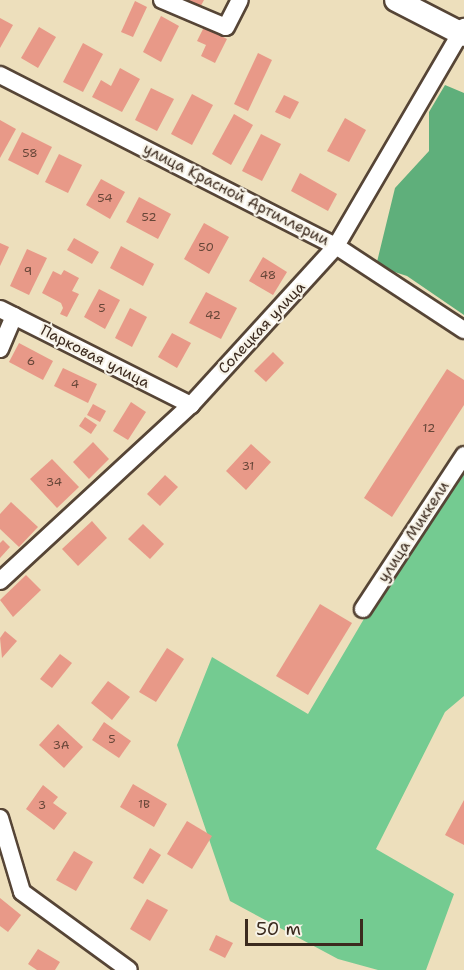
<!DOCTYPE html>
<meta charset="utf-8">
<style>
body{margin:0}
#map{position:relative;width:464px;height:970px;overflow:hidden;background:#eddfbc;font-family:"Shantell Sans",sans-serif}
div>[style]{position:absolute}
.green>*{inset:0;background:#74cb91}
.forest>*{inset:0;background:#5faf7b}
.building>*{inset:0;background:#e89988}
.roads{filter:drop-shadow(2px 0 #564536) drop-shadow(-2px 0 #564536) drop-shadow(0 2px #564536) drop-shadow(0 -2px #564536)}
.minor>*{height:16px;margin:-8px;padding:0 8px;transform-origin:8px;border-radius:8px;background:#fff}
.major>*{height:22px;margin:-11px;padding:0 11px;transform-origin:11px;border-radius:11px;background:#fff}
span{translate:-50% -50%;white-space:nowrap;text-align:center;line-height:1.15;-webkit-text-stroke:4.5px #f7f3e8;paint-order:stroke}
.number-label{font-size:12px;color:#664638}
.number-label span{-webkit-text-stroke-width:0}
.street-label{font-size:15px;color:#3b2a1e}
.scale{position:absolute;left:245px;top:919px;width:118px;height:27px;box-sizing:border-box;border:3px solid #3b2a1e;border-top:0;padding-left:8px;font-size:18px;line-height:21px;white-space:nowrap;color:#3b2a1e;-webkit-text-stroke:4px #f7f3e8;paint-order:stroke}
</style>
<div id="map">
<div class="green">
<i style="clip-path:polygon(464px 466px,464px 696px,445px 712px,376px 849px,454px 894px,426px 970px,378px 970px,338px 959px,230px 901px,177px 745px,212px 657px,308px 714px,368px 612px)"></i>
</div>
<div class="forest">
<i style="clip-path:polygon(445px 85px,464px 93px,464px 315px,407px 276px,376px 266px,395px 188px,429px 151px,429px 112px)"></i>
</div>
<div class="building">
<i style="clip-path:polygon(172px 0,204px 0,197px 13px)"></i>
<i style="clip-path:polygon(135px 1px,147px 7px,133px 37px,121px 32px)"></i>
<i style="clip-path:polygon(161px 16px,179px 26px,161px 62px,143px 52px)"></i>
<i style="clip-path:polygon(0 18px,13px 25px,0 48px)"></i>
<i style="clip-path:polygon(39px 27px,56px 37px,38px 68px,21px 58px)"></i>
<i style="clip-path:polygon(204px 27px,227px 39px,215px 63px,201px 56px,206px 45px,197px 41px)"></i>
<i style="clip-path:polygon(83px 43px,103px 54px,83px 92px,63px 82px)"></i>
<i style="clip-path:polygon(258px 53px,272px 60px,248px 111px,234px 104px)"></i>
<i style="clip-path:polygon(120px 68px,140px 79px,122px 112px,92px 97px,101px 80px,111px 86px)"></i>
<i style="clip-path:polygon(151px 88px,174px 99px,157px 131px,135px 120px)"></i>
<i style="clip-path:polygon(192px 94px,213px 105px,192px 145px,171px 134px)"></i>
<i style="clip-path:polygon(284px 95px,299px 102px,290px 119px,275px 112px)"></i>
<i style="clip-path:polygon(234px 114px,253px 125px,231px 165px,212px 154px)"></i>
<i style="clip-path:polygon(345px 118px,366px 130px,349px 162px,327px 151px)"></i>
<i style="clip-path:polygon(0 120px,16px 129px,0 158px)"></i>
<i style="clip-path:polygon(22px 132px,52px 147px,38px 175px,8px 160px)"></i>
<i style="clip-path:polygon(261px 134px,281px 144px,262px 181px,242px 171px)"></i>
<i style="clip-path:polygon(59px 154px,82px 165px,68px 193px,45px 182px)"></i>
<i style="clip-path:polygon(300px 173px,337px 194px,328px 211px,291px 191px)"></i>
<i style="clip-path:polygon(101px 179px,125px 192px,110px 219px,86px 205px)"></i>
<i style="clip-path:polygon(139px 197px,171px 214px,158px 239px,126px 222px)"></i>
<i style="clip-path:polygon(204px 223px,229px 237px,209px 274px,184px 259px)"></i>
<i style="clip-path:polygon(74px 238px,99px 252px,92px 264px,67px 250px)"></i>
<i style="clip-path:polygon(0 243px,9px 247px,0 266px)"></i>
<i style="clip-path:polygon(121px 246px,154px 264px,143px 286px,110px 268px)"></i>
<i style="clip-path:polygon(27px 249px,47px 258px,29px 295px,10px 286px)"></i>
<i style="clip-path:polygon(263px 257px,287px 272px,273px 295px,249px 281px)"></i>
<i style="clip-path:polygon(64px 270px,79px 278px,72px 291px,79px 294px,67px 317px,60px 314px,63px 308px,61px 303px,42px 293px,53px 271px,61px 275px)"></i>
<i style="clip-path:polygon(99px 289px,120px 300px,105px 329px,84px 317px)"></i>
<i style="clip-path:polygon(206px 292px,237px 308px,221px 339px,189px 323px)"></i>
<i style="clip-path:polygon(130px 308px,147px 317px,132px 347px,115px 338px)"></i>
<i style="clip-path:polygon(172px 333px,191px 343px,177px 368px,158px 357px)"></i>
<i style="clip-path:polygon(19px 343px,53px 361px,43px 380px,9px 362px)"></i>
<i style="clip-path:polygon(273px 352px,284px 363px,266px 382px,254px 371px)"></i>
<i style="clip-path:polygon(63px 368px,97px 384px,88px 403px,54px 386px)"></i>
<i style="clip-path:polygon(447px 369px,464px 380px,464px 405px,392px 517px,364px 498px)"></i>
<i style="clip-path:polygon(131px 402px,146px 412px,128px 440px,113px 431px)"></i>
<i style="clip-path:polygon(93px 404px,106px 411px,100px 422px,87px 415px)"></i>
<i style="clip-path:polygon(85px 417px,97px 425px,91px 434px,79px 426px)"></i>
<i style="clip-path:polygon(93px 442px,109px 459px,89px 479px,73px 462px)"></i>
<i style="clip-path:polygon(251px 444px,271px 462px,246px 490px,226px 471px)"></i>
<i style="clip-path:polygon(52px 459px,79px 487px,57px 508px,30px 479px)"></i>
<i style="clip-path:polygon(165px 475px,178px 487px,160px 506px,147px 494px)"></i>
<i style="clip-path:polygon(11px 502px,38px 527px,19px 547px,0 529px,0 514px)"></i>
<i style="clip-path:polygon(92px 521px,107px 538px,78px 566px,62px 549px)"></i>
<i style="clip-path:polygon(143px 524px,164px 544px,150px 559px,128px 539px)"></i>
<i style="clip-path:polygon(3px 540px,10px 547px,0 558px,0 543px)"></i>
<i style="clip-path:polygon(26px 575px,41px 590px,13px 617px,0 600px)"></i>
<i style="clip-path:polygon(320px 604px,352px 623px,308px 695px,276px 676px)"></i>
<i style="clip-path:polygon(5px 631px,17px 641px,2px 658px,0 638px)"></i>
<i style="clip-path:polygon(167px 648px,184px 659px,156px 702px,139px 692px)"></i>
<i style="clip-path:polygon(60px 654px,72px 663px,52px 688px,40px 679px)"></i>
<i style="clip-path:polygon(108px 681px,130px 697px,112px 720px,91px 703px)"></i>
<i style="clip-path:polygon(104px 722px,131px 741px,119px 758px,92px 740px)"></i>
<i style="clip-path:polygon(58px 724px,83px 747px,64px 768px,39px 745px)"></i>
<i style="clip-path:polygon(133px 784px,167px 804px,154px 827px,120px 807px)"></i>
<i style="clip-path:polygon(43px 785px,58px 797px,53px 803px,67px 813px,54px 830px,26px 809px)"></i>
<i style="clip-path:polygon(464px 800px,464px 845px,445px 835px)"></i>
<i style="clip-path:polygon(187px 821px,212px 836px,192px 869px,167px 854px)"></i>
<i style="clip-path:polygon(150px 848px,161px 855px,143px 884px,133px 878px)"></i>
<i style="clip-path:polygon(74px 851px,93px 862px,76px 891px,56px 880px)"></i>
<i style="clip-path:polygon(0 898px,21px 915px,8px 932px,0 926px)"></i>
<i style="clip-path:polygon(147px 899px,168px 910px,150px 941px,130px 929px)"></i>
<i style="clip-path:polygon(216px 935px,233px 943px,225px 958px,209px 950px)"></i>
<i style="clip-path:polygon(38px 949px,60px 962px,55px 970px,37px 970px,28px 964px)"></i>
</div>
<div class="roads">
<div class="minor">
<i style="left:162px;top:0;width:69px;rotate:22.9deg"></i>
<i style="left:226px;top:27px;width:30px;rotate:-63deg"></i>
<i style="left:0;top:75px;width:377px;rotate:27deg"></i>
<i style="left:336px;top:246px;width:153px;rotate:33.3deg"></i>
<i style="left:0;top:309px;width:214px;rotate:26.7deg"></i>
<i style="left:0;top:349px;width:36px;rotate:-67deg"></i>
<i style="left:0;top:581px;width:260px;rotate:-42.7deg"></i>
<i style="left:191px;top:405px;width:215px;rotate:-47.6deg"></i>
<i style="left:336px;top:246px;width:254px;rotate:-59.7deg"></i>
<i style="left:363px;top:609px;width:184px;rotate:-56.7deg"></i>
<i style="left:0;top:818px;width:77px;rotate:73.4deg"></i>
<i style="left:22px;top:892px;width:132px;rotate:36.1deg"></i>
</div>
<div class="major">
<i style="left:396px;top:0;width:76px;rotate:27.2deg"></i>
</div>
</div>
<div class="number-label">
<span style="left:30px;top:154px">58</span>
<span style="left:105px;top:199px">54</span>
<span style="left:149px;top:218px">52</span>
<span style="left:206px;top:248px">50</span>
<span style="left:28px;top:272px">9</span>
<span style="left:268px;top:276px">48</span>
<span style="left:102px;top:309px">5</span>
<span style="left:213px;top:316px">42</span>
<span style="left:31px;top:362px">6</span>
<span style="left:75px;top:385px">4</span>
<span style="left:429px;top:429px">12</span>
<span style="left:248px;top:467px">31</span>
<span style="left:54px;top:483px">34</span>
<span style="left:112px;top:740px">5</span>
<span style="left:61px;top:746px">3А</span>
<span style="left:144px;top:805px">1В</span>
<span style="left:42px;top:806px">3</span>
</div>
<div class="street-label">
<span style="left:236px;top:195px;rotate:27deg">улица Красной Артиллерии</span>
<span style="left:262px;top:328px;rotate:-47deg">Солецкая улица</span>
<span style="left:95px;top:357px;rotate:27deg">Парковая улица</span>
<span style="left:414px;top:532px;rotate:-57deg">улица Миккели</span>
</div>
<div class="scale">50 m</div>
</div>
